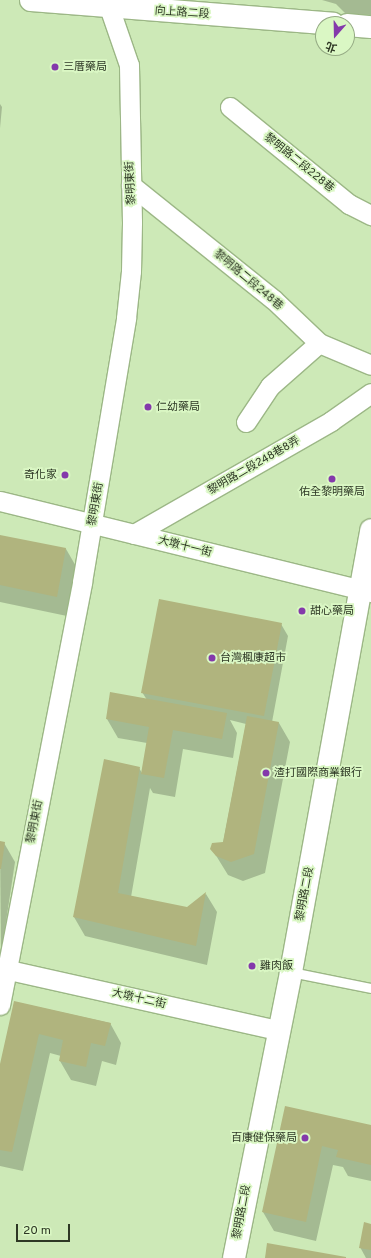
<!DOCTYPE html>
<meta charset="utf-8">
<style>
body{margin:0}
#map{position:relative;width:371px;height:1258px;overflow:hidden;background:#cde9b7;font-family:Overpass,"Noto Sans TC",sans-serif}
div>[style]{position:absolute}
.shadow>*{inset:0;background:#0003}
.building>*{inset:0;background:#b0b47e}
.roads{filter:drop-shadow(1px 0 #9cb786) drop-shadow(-1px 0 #9cb786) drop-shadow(0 1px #9cb786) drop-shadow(0 -1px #9cb786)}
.service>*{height:9px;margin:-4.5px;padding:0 4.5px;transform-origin:4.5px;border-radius:4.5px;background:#fff}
.minor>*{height:19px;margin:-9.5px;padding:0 9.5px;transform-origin:9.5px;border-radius:9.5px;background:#fff}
.secondary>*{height:22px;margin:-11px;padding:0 11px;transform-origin:11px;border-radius:11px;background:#fff}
.dots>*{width:11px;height:11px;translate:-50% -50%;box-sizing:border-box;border:2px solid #daf7c4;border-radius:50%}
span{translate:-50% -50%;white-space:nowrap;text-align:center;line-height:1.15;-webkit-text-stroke:3.5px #daf7c4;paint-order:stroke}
.street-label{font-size:11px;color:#2d3724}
.poi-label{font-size:11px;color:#2d3724}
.left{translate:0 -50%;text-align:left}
.right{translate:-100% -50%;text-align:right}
.north{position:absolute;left:315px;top:16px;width:40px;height:40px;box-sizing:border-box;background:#daf7c4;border:1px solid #95aa84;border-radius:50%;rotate:200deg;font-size:11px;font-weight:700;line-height:16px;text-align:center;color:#2d3724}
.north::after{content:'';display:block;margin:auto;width:14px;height:18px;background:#8439ab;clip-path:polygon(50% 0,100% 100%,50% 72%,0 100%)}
.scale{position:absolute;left:16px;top:1224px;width:54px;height:18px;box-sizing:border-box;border:2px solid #2d3724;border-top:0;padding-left:5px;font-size:12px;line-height:14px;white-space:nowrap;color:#2d3724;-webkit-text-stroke:3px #daf7c4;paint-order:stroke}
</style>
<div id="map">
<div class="shadow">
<i style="clip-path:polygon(322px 0,371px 0,371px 15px,346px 14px,336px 4px)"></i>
<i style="clip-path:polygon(0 104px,2px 107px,0 128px)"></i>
<i style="clip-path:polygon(0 536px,66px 549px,77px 568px,67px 616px,0 602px)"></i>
<i style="clip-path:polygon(281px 624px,288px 636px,272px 722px,279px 723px,290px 742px,265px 873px,243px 881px,228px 875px,212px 849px,223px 843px,246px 724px,230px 720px,237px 733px,233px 758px,183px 749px,175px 797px,153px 793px,150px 788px,131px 897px,187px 908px,206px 894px,217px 912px,207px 965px,85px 936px,74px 917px,139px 768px,142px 773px,147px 743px,118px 738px,107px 719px,147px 700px,142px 692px)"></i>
<i style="clip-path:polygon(0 842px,4px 843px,15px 862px,1px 955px)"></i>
<i style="clip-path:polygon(15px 1002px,110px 1023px,121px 1043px,116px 1065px,102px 1061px,96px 1086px,71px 1080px,60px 1061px,61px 1056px,50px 1053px,23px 1171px,0 1166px,0 1069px)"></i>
<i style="clip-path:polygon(286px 1108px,371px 1126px,371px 1181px,348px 1176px,343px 1167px,333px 1165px,316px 1241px,274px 1231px,263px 1212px)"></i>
<i style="clip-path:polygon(371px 1225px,371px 1258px,366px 1258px,360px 1247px)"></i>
</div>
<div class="building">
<i style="clip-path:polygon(0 535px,66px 548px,57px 597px,0 585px)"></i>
<i style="clip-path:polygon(159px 599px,282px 623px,264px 716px,141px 693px)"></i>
<i style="clip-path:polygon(110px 692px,227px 713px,222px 739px,173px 730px,164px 778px,141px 774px,149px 727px,106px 719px)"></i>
<i style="clip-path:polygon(247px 716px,279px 722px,254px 854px,231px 862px,216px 856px,210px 849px,212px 843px,223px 842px)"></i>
<i style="clip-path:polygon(104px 759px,140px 767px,118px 893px,187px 907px,206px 892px,196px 946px,73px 917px)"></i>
<i style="clip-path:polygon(0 841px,5px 842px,1px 869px,0 869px)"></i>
<i style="clip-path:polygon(14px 1001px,111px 1023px,105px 1046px,91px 1043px,86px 1067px,59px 1061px,63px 1040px,39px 1034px,12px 1152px,0 1150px,0 1064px)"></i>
<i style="clip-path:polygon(285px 1106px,371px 1125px,371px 1165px,336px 1157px,338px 1150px,322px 1146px,306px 1222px,262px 1212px)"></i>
<i style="clip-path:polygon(364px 1222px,371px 1224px,371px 1250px,359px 1248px)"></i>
<i style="clip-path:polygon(267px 1243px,346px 1257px,346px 1258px,265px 1258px)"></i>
</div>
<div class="roads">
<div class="service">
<i style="left:291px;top:972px;width:82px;rotate:11.3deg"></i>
</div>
<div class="minor">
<i style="left:230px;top:107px;width:154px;rotate:39.2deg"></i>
<i style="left:349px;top:204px;width:25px;rotate:27deg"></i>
<i style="left:131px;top:185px;width:182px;rotate:38.8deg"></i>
<i style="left:273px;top:299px;width:64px;rotate:43.7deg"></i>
<i style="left:319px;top:343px;width:56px;rotate:22.9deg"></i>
<i style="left:246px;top:422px;width:43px;rotate:-56.3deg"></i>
<i style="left:270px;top:386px;width:65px;rotate:-41.3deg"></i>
<i style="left:0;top:501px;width:382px;rotate:13.8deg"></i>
<i style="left:134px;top:534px;width:227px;rotate:-29.8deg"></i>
<i style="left:331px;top:421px;width:49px;rotate:-35deg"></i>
<i style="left:0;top:968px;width:284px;rotate:12.6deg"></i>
<i style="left:0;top:1005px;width:431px;rotate:-79deg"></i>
<i style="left:82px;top:582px;width:268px;rotate:-80.5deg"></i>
<i style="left:126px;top:318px;width:47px;rotate:-83.9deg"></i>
<i style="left:131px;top:271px;width:49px;rotate:-88.8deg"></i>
<i style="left:132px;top:222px;width:157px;rotate:-91.1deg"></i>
<i style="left:129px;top:65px;width:61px;rotate:-109deg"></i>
<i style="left:109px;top:7px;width:7px;rotate:-82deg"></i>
</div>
<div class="secondary">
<i style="left:31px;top:0;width:303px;rotate:4.5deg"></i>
<i style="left:347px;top:25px;width:24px;rotate:5deg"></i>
<i style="left:234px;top:1258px;width:292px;rotate:-78.7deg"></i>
<i style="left:291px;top:972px;width:449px;rotate:-79.7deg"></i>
</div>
</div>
<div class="dots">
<i style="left:55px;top:67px;background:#8439ab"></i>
<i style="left:148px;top:407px;background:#8439ab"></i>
<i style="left:65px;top:475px;background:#8439ab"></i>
<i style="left:332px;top:479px;background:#8439ab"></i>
<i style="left:302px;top:611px;background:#8439ab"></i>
<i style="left:212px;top:658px;background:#8439ab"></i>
<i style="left:266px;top:773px;background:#8439ab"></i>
<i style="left:252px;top:966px;background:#8439ab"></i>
<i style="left:305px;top:1138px;background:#8439ab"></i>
</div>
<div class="street-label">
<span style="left:182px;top:13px;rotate:4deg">向上路二段</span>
<span style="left:299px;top:163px;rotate:39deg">黎明路二段228巷</span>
<span style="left:131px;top:183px;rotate:-93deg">黎明東街</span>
<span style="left:248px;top:280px;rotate:40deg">黎明路二段248巷</span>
<span style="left:254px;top:466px;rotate:-30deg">黎明路二段248巷8弄</span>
<span style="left:96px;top:504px;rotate:-80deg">黎明東街</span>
<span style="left:185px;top:547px;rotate:14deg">大墩十一街</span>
<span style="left:35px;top:822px;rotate:-79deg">黎明東街</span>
<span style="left:305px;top:894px;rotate:-79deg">黎明路二段</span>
<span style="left:139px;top:999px;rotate:13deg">大墩十二街</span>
<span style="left:242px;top:1212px;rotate:-79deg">黎明路二段</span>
</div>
<div class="poi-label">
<span class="left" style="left:63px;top:67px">三厝藥局</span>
<span class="left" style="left:156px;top:407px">仁幼藥局</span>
<span class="right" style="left:57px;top:475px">奇化家</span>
<span style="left:332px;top:492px">佑全黎明藥局</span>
<span class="left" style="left:310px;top:611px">甜心藥局</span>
<span class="left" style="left:220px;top:658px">台灣楓康超市</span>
<span class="left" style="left:274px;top:773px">渣打國際商業銀行</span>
<span class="left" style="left:260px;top:966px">雞肉飯</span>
<span class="right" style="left:297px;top:1138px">百康健保藥局</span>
</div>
<div class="north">北</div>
<div class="scale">20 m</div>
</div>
